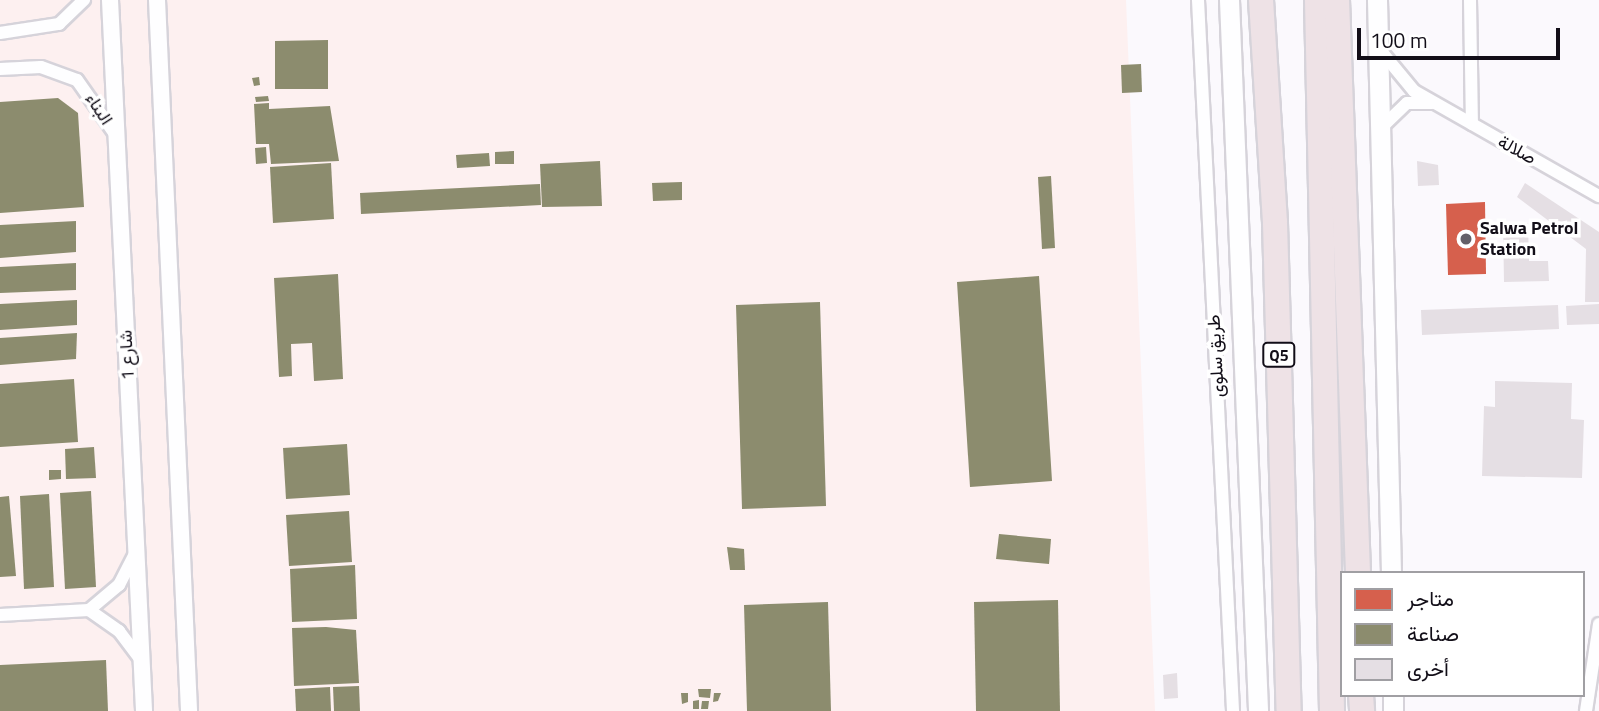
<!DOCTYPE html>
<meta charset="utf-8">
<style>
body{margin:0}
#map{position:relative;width:1599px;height:711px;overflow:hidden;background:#fbf9fd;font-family:"Titillium Web",Vazirmatn,sans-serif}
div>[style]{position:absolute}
.industrial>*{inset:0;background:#fdf0f0}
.shops>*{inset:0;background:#d6604d}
.industry>*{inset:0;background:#8c8c6e}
.building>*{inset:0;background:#e5dfe4}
.roads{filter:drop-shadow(2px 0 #d6d3da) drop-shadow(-2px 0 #d6d3da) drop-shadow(0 2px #d6d3da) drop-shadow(0 -2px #d6d3da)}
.minor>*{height:12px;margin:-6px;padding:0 6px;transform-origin:6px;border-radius:6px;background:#fefeff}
.tertiary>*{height:16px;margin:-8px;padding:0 8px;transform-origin:8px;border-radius:8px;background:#fefeff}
.secondary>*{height:19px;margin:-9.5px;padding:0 9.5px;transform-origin:9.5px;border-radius:9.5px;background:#fefeff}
.motorway>*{height:24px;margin:-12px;padding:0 12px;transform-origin:12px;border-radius:12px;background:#eee2e6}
.dots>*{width:19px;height:19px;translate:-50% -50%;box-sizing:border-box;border:4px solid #fff;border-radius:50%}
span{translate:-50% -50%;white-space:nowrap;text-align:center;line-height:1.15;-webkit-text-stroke:7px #fff;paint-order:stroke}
.shield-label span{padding:2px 5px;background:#fff;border:2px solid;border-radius:5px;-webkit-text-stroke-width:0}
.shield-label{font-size:16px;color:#120e18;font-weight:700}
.street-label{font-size:18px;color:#120e18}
.poi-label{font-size:18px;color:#120e18;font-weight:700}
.left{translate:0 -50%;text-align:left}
.legend{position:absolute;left:1340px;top:571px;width:245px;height:126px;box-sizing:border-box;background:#fff;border:2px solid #a09fa3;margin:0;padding:9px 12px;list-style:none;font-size:21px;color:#120e18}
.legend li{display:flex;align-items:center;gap:14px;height:35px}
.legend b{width:35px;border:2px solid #a09fa3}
.scale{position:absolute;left:1357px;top:28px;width:203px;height:32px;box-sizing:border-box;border:4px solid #120e18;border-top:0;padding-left:9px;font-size:21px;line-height:24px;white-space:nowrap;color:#120e18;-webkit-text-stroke:5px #fff;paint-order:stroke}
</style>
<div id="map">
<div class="industrial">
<i style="clip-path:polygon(0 0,1126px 0,1155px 711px,0 711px)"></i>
</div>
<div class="shops">
<i style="clip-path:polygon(1485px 202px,1486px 274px,1448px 275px,1446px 204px)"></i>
</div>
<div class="industry">
<i style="clip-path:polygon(328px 40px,328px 89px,275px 89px,275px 41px)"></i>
<i style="clip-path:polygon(1141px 64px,1142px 92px,1122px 93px,1121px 65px)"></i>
<i style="clip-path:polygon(259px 77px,260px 85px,254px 86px,252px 78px)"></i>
<i style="clip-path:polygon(268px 96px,269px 101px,256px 102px,255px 97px)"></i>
<i style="clip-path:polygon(58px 98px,78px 113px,84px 207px,0 213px,0 102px)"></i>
<i style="clip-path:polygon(269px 103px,269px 109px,330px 106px,339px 161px,271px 164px,269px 144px,256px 144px,254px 104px)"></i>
<i style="clip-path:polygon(266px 147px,267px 163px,256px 164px,255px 148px)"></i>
<i style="clip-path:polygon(514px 151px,514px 164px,495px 164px,495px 152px)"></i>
<i style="clip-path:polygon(489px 153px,490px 166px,457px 168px,456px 155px)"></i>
<i style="clip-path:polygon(600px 161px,602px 206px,542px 207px,540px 164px)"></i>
<i style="clip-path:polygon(331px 163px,334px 219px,273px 223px,270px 167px)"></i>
<i style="clip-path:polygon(1051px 176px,1055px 248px,1042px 249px,1038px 177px)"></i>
<i style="clip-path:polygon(682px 182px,682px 200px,653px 201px,652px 183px)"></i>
<i style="clip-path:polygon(540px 184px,541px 205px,361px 214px,360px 193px)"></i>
<i style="clip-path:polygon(76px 221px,76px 252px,0 258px,0 225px)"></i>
<i style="clip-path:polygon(76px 263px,76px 290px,0 293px,0 267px)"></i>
<i style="clip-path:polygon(338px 274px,343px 379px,314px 381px,312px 343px,291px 344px,292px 376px,279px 377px,274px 278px)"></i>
<i style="clip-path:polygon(1039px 276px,1052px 481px,970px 487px,957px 282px)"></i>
<i style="clip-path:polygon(77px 300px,77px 325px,0 330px,0 304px)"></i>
<i style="clip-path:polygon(820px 302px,826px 506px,742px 509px,736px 305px)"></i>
<i style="clip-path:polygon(77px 333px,76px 359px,0 365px,0 338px)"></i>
<i style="clip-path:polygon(74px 379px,78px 442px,0 447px,0 384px)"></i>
<i style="clip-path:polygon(347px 444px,350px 495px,286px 499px,283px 448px)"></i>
<i style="clip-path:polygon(94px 447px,96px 478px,66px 479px,65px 449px)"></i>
<i style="clip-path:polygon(49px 470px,61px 470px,61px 479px,49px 480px)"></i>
<i style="clip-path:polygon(91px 491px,96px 587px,65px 589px,60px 493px)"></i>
<i style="clip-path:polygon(49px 494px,54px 587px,24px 589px,20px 496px)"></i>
<i style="clip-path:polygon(9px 496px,16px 576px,0 577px,0 497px)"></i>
<i style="clip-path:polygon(349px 511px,352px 562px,289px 566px,286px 515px)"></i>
<i style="clip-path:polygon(999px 534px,1051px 539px,1049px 564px,996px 559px)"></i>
<i style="clip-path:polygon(727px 547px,744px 549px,745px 570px,730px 570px)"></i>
<i style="clip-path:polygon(355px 565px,357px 619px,292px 622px,290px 569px)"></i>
<i style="clip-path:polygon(1058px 600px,1060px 711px,976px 711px,974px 602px)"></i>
<i style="clip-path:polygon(828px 602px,831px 711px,747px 711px,744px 605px)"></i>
<i style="clip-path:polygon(326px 627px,356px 630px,359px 683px,294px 686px,292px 628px)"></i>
<i style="clip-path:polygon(106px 660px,108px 711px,0 711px,0 665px)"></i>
<i style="clip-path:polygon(359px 686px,360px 711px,334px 711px,333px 687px)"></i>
<i style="clip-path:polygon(330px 687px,331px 711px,296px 711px,295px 689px)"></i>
<i style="clip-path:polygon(698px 689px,711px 689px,710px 698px,699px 697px)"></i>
<i style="clip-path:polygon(681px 693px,688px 693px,688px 702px,682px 704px)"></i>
<i style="clip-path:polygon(714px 693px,721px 693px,718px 701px,713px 702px)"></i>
<i style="clip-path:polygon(699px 700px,699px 709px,693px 709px,693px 701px)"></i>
<i style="clip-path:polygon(702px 701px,709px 701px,708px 709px,701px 709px)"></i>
</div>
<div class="building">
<i style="clip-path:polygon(1417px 161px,1438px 165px,1439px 185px,1418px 186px)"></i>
<i style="clip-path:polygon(1525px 183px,1599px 232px,1599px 302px,1585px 302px,1586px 249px,1517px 197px)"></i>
<i style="clip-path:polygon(1503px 223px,1528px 223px,1529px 261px,1548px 261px,1549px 281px,1504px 282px)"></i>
<i style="clip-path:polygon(1599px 304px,1599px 324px,1567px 325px,1566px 306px)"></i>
<i style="clip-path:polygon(1558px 305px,1559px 329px,1422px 335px,1421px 310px)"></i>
<i style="clip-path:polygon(1495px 381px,1572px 383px,1571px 419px,1584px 420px,1582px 478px,1482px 476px,1484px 406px,1495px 407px)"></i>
<i style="clip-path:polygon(1177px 673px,1178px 698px,1164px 699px,1163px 675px)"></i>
</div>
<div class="roads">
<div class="minor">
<i style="left:1198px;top:0;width:712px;rotate:87.18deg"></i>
<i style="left:1470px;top:0;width:124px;rotate:89.1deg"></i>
<i style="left:0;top:33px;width:60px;rotate:-8.7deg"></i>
<i style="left:59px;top:24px;width:35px;rotate:-44deg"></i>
<i style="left:1381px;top:51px;width:52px;rotate:50.5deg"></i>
<i style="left:1414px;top:91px;width:213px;rotate:29.6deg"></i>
<i style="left:0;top:69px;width:41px;rotate:-2.8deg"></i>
<i style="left:41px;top:67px;width:38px;rotate:20deg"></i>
<i style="left:77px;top:80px;width:66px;rotate:54.9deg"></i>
<i style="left:1381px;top:128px;width:36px;rotate:-44deg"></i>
<i style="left:1407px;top:103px;width:25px"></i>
<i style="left:89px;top:610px;width:37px;rotate:35deg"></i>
<i style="left:119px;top:631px;width:36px;rotate:53deg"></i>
<i style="left:0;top:615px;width:89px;rotate:-3.2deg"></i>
<i style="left:89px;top:610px;width:39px;rotate:-40deg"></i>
<i style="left:119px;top:585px;width:36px;rotate:-63deg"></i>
<i style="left:1586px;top:711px;width:88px;rotate:-81.5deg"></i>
</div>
<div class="tertiary">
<i style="left:110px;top:0;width:712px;rotate:87.26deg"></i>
<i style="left:157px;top:0;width:712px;rotate:87.42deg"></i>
</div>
<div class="secondary">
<i style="left:1229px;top:0;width:712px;rotate:87.66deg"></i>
<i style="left:1377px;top:0;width:573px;rotate:88.6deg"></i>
<i style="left:1393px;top:695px;width:16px;rotate:90deg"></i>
</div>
<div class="motorway">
<i style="left:1261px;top:0;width:223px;rotate:86.4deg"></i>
<i style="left:1275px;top:223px;width:488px;rotate:88.4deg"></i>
<i style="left:1317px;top:0;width:711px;rotate:88.79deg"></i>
<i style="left:1337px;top:0;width:573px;rotate:87.9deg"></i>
<i style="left:1361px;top:695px;width:16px;rotate:86deg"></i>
</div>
</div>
<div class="dots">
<i style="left:1466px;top:239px;background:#646068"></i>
</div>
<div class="shield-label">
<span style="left:1279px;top:355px">Q5</span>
</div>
<div class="street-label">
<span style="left:99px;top:109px;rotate:57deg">البناء</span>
<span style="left:1517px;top:150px;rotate:29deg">صلالة</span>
<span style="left:127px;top:355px;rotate:-93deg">شارع 1</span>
<span style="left:1216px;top:356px;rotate:-93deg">طريق سلوى</span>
</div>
<div class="poi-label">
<span class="left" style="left:1480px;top:239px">Salwa Petrol<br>Station</span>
</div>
<ul class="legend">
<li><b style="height:19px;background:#d6604d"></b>متاجر</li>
<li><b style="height:19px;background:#8c8c6e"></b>صناعة</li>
<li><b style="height:19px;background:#e5dfe4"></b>أخرى</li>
</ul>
<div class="scale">100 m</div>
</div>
